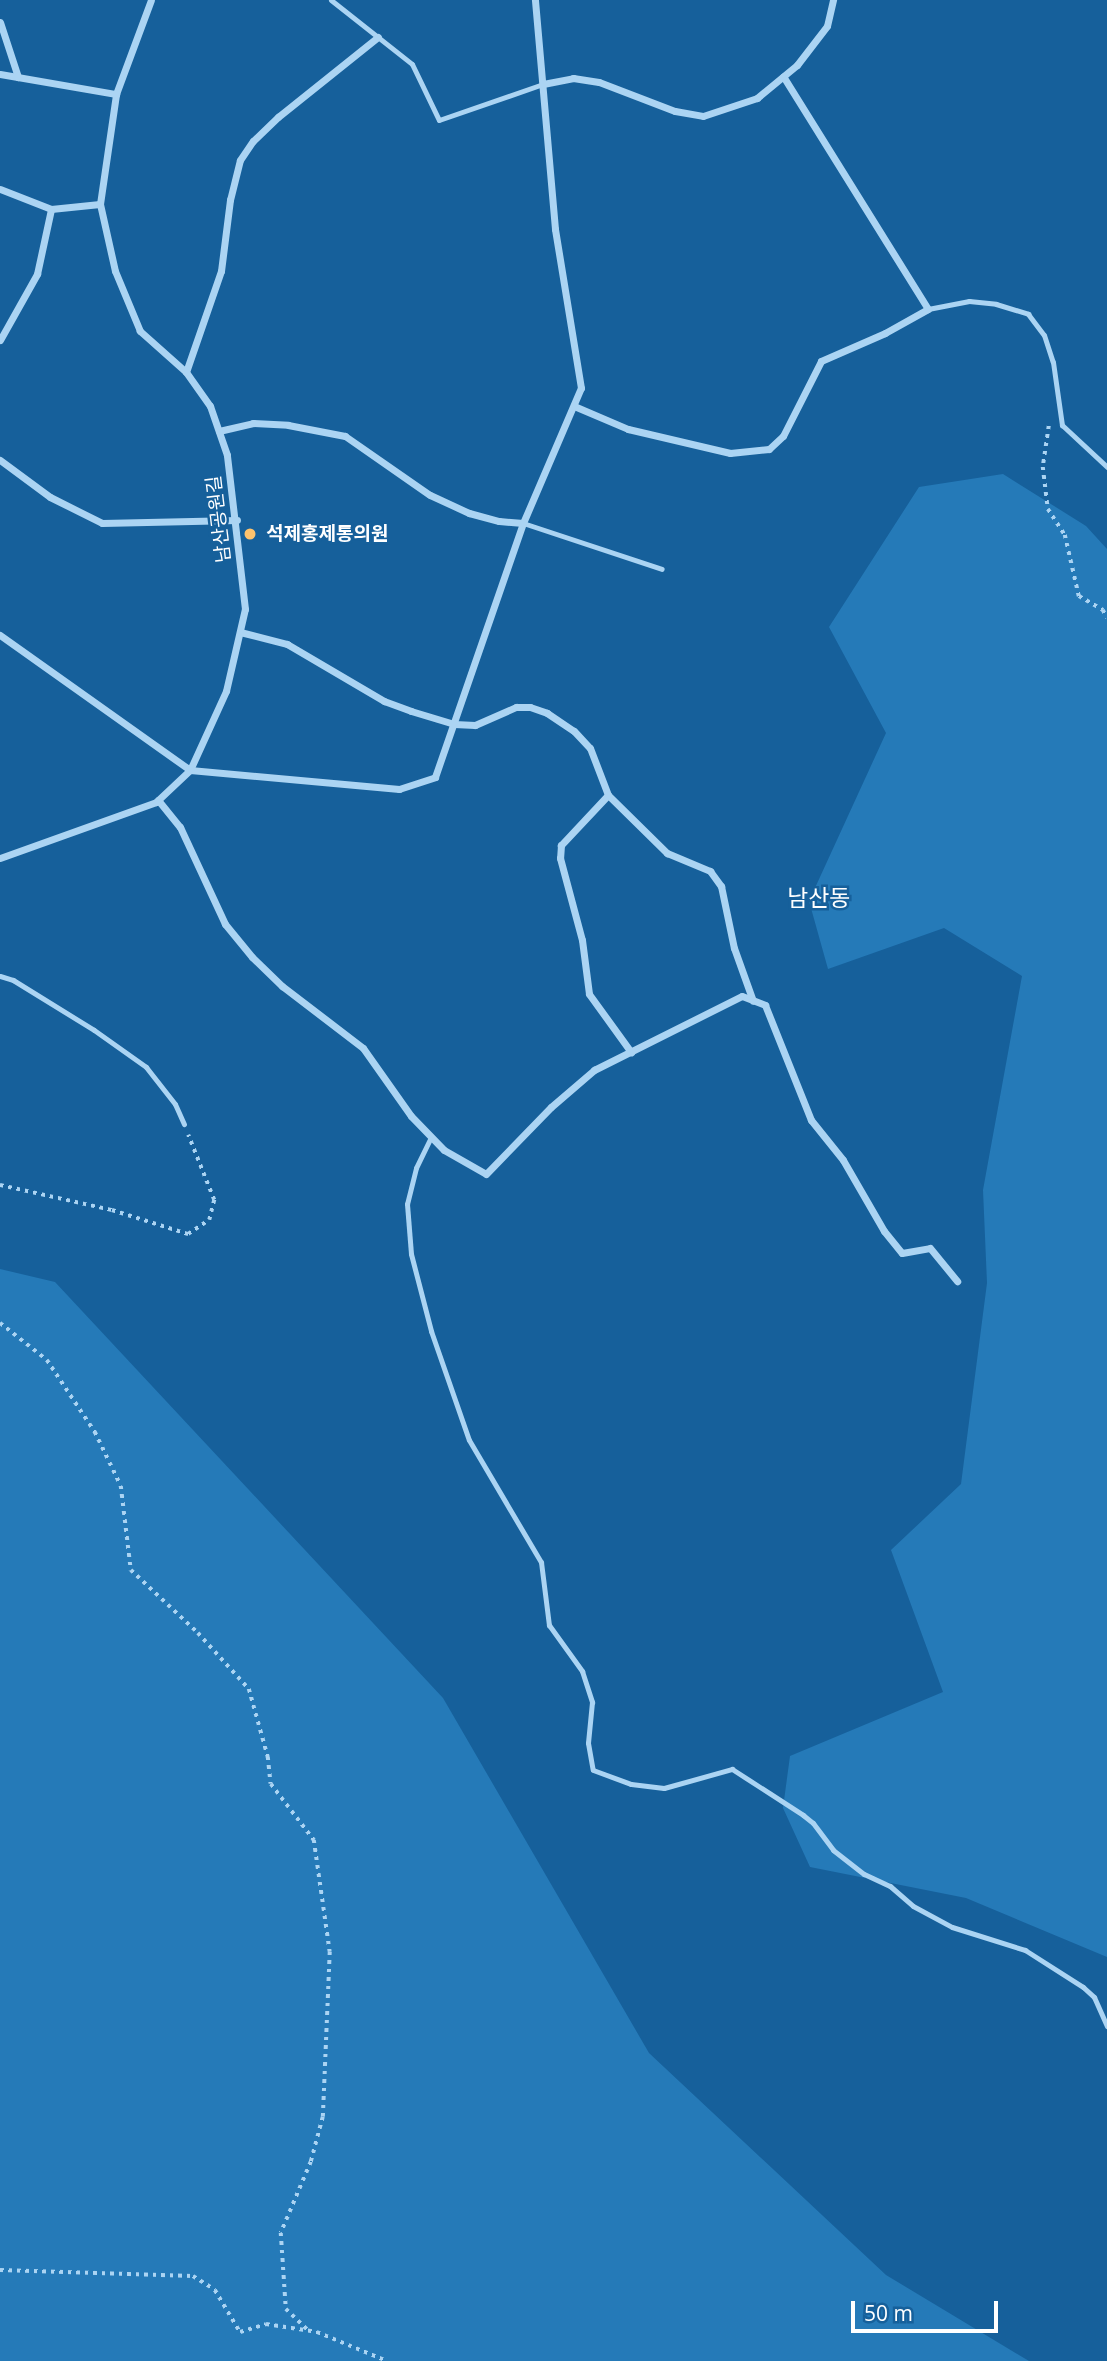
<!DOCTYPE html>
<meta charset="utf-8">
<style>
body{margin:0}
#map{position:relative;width:1107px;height:2361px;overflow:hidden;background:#16609b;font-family:"Open Sans","Noto Sans KR",sans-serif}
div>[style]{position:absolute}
.green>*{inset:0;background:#257ab8}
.path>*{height:3.5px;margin-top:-1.75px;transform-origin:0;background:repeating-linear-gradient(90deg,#abd4f3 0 3.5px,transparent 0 8.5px)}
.lane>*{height:5px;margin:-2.5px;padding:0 2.5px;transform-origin:2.5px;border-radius:2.5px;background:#abd4f3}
.street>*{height:7px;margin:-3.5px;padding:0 3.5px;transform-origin:3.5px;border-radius:3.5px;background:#abd4f3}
.dots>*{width:19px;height:19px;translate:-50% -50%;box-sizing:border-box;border:4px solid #16609b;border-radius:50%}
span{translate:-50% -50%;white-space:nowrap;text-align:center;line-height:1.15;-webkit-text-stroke:5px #16609b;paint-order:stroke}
.street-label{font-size:19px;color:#fff}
.poi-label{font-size:19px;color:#fff;font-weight:700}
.left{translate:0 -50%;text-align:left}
.quarter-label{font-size:23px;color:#fff}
.scale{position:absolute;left:851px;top:2301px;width:147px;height:32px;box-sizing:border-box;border:4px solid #fff;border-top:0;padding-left:9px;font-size:21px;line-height:24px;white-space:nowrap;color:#fff;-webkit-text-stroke:5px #16609b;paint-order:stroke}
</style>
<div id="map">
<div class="green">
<i style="clip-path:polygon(1003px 474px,1086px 526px,1107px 549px,1107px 1957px,966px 1898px,810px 1867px,783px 1808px,790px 1756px,943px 1692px,891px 1550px,961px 1484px,987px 1283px,983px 1190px,1022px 976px,944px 928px,828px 969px,809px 901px,886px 733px,829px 627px,919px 487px)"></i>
<i style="clip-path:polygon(0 1269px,55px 1282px,443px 1698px,649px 2053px,886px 2275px,1029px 2361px,0 2361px)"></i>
</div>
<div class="path">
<i style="left:1049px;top:426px;width:41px;rotate:98.3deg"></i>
<i style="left:1043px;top:467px;width:42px;rotate:83.2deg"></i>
<i style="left:1048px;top:509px;width:31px;rotate:57deg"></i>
<i style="left:1065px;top:535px;width:63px;rotate:77.1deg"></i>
<i style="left:1079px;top:596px;width:28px;rotate:30deg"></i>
<i style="left:1103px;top:610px;width:9px;rotate:63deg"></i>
<i style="left:0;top:1185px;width:115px;rotate:12.6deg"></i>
<i style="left:112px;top:1210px;width:80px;rotate:17.5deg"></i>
<i style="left:188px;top:1234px;width:25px;rotate:-34deg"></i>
<i style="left:209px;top:1220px;width:21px;rotate:-76deg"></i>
<i style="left:214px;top:1200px;width:70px;rotate:-111.8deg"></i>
<i style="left:0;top:1323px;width:60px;rotate:38.2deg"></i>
<i style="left:47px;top:1360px;width:87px;rotate:56.3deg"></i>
<i style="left:95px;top:1432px;width:60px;rotate:64.3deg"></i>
<i style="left:121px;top:1486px;width:85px;rotate:83.2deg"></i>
<i style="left:131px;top:1570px;width:92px;rotate:43.2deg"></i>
<i style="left:198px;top:1633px;width:76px;rotate:47.7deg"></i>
<i style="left:249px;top:1689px;width:71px;rotate:74.4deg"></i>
<i style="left:268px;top:1757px;width:27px;rotate:84deg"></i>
<i style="left:271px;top:1784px;width:71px;rotate:52.5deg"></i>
<i style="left:314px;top:1840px;width:113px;rotate:81.9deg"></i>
<i style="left:330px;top:1952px;width:165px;rotate:92.4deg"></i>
<i style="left:323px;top:2117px;width:47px;rotate:104.9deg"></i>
<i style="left:311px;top:2162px;width:77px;rotate:112.9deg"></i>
<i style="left:281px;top:2233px;width:76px;rotate:86.2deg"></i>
<i style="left:286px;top:2309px;width:30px;rotate:44deg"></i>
<i style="left:0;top:2270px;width:193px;rotate:1.8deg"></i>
<i style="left:193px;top:2276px;width:26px;rotate:32deg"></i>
<i style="left:215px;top:2290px;width:49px;rotate:59.2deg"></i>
<i style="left:240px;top:2332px;width:27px;rotate:-17deg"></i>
<i style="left:266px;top:2324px;width:52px;rotate:8.9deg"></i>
<i style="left:317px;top:2332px;width:76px;rotate:22.5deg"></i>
</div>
<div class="lane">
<i style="left:331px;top:0;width:103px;rotate:38.3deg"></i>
<i style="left:412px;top:64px;width:62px;rotate:64.3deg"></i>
<i style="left:439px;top:120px;width:110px;rotate:-19.1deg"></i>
<i style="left:928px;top:309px;width:42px;rotate:-11deg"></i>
<i style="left:969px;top:301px;width:27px;rotate:6deg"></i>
<i style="left:996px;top:304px;width:34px;rotate:17deg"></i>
<i style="left:1028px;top:314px;width:26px;rotate:53deg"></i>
<i style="left:1044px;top:335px;width:28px;rotate:72deg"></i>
<i style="left:1053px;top:362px;width:64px;rotate:81.9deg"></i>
<i style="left:1062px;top:425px;width:62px;rotate:43deg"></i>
<i style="left:523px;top:523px;width:146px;rotate:18.3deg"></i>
<i style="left:0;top:976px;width:14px;rotate:17deg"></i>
<i style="left:13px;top:980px;width:95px;rotate:31.7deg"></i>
<i style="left:94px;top:1030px;width:64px;rotate:35.4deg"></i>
<i style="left:146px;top:1067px;width:47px;rotate:51.9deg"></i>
<i style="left:175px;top:1104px;width:22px;rotate:66deg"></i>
<i style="left:431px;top:1137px;width:34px;rotate:116deg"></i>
<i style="left:416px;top:1168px;width:37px;rotate:104deg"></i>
<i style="left:407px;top:1204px;width:50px;rotate:85.4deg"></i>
<i style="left:411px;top:1254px;width:80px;rotate:75.4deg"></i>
<i style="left:431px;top:1331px;width:115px;rotate:70.8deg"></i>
<i style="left:469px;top:1440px;width:142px;rotate:59.5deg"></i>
<i style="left:541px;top:1562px;width:64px;rotate:82.8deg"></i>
<i style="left:549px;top:1625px;width:57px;rotate:54.3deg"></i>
<i style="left:582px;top:1671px;width:33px;rotate:72deg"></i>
<i style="left:592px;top:1702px;width:41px;rotate:95.6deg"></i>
<i style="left:588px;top:1743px;width:27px;rotate:80deg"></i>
<i style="left:593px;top:1770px;width:40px;rotate:20.2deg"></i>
<i style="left:631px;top:1784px;width:33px;rotate:7deg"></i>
<i style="left:664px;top:1788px;width:71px;rotate:-15.6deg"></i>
<i style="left:732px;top:1769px;width:85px;rotate:32.9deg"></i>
<i style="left:803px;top:1815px;width:13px;rotate:39deg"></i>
<i style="left:813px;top:1823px;width:34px;rotate:53deg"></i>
<i style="left:833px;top:1850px;width:39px;rotate:38deg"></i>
<i style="left:864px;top:1874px;width:29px;rotate:25deg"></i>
<i style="left:890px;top:1886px;width:30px;rotate:41deg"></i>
<i style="left:913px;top:1906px;width:44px;rotate:28.3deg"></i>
<i style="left:952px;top:1927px;width:77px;rotate:17.5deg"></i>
<i style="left:1025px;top:1950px;width:69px;rotate:32.5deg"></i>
<i style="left:1083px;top:1987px;width:15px;rotate:42deg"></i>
<i style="left:1094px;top:1997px;width:32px;rotate:66deg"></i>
</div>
<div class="street">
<i style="left:0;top:22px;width:58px;rotate:71.9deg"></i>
<i style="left:0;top:74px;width:118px;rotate:9.8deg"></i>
<i style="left:543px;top:84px;width:31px;rotate:-11deg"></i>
<i style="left:573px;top:78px;width:26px;rotate:9deg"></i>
<i style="left:599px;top:82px;width:81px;rotate:20.9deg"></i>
<i style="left:675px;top:111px;width:28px;rotate:10deg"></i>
<i style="left:703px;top:116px;width:57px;rotate:-18.4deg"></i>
<i style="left:757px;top:98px;width:52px;rotate:-39.5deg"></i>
<i style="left:797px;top:65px;width:49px;rotate:-52.4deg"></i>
<i style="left:827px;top:26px;width:27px;rotate:-77deg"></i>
<i style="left:0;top:189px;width:55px;rotate:21.4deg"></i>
<i style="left:51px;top:209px;width:49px;rotate:-5.8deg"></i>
<i style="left:0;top:340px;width:76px;rotate:-60.7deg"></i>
<i style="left:37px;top:274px;width:66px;rotate:-77.8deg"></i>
<i style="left:186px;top:372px;width:107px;rotate:-70.9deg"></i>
<i style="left:221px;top:271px;width:72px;rotate:-82.8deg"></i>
<i style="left:230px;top:200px;width:41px;rotate:-76deg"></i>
<i style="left:240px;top:160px;width:23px;rotate:-56deg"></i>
<i style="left:253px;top:141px;width:35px;rotate:-44deg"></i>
<i style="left:278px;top:117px;width:128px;rotate:-38.7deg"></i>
<i style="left:574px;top:406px;width:59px;rotate:23.1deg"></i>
<i style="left:628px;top:429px;width:105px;rotate:13.2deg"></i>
<i style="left:730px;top:453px;width:39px;rotate:-6deg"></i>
<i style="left:769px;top:449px;width:19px;rotate:-43deg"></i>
<i style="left:783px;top:436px;width:84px;rotate:-63.1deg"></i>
<i style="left:821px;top:361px;width:70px;rotate:-23.6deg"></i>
<i style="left:885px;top:333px;width:49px;rotate:-29.2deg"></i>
<i style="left:928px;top:309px;width:274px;rotate:-121.9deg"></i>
<i style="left:219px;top:431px;width:35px;rotate:-13deg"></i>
<i style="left:253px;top:423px;width:35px;rotate:3deg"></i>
<i style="left:288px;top:425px;width:58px;rotate:10.9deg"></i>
<i style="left:345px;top:436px;width:103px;rotate:34.8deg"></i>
<i style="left:430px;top:495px;width:43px;rotate:24.8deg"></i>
<i style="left:469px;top:513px;width:31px;rotate:15deg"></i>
<i style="left:499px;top:521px;width:24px;rotate:5deg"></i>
<i style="left:0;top:460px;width:62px;rotate:36.5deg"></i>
<i style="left:50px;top:497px;width:58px;rotate:26.6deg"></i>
<i style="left:102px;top:523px;width:135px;rotate:-1.3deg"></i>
<i style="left:240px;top:632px;width:49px;rotate:14.3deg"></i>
<i style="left:287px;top:644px;width:113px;rotate:30.4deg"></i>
<i style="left:384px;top:701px;width:29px;rotate:20deg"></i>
<i style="left:411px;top:711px;width:45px;rotate:16.8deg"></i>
<i style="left:454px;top:724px;width:21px;rotate:3deg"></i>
<i style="left:475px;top:725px;width:45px;rotate:-23.7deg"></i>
<i style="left:516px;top:707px;width:14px"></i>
<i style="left:530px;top:707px;width:18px;rotate:19deg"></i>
<i style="left:547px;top:713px;width:32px;rotate:34deg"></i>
<i style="left:574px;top:731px;width:23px;rotate:47deg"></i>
<i style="left:590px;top:748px;width:50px;rotate:69deg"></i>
<i style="left:608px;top:795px;width:83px;rotate:44.5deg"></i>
<i style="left:667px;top:853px;width:47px;rotate:22.7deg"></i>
<i style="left:710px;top:871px;width:19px;rotate:54deg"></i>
<i style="left:721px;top:886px;width:63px;rotate:78.2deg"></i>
<i style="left:734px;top:948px;width:56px;rotate:70.3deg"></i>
<i style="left:0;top:635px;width:233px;rotate:35.4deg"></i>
<i style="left:190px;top:770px;width:210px;rotate:5.2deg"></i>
<i style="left:399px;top:789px;width:38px;rotate:-18deg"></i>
<i style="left:435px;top:777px;width:269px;rotate:-70.9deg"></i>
<i style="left:523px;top:523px;width:147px;rotate:-66.8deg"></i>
<i style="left:581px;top:388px;width:161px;rotate:-99.3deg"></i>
<i style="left:555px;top:229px;width:230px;rotate:-95deg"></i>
<i style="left:608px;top:795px;width:69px;rotate:133.2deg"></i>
<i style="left:561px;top:845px;width:13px;rotate:94deg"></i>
<i style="left:560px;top:858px;width:85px;rotate:75deg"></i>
<i style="left:582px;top:940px;width:54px;rotate:82.6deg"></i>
<i style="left:589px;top:994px;width:72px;rotate:54.1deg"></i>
<i style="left:158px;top:800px;width:35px;rotate:51deg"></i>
<i style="left:180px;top:827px;width:107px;rotate:65.1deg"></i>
<i style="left:225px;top:924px;width:43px;rotate:50.7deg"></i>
<i style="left:252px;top:957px;width:42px;rotate:44deg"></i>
<i style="left:282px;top:986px;width:102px;rotate:37.4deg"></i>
<i style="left:363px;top:1048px;width:83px;rotate:54.8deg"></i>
<i style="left:411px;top:1116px;width:47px;rotate:45.9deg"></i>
<i style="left:444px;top:1150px;width:48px;rotate:29.7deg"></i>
<i style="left:486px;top:1174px;width:93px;rotate:-45.9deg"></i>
<i style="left:551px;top:1107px;width:57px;rotate:-40.7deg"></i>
<i style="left:594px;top:1070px;width:165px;rotate:-26.6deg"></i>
<i style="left:742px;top:996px;width:25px;rotate:21deg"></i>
<i style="left:765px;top:1005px;width:124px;rotate:68.2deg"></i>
<i style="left:811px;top:1120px;width:51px;rotate:51.3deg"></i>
<i style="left:843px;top:1160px;width:82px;rotate:60deg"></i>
<i style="left:884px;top:1231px;width:28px;rotate:51deg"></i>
<i style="left:902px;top:1253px;width:28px;rotate:-10deg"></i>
<i style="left:930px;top:1248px;width:43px;rotate:50.7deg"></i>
<i style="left:0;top:858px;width:166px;rotate:-19.7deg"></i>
<i style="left:156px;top:802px;width:47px;rotate:-43.3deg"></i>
<i style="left:190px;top:770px;width:87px;rotate:-65.5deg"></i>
<i style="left:226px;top:691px;width:84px;rotate:-77deg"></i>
<i style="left:245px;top:609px;width:155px;rotate:-96.7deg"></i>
<i style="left:227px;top:455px;width:52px;rotate:-109.1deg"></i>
<i style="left:210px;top:406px;width:42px;rotate:-125.2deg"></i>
<i style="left:186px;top:372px;width:62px;rotate:-138.3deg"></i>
<i style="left:140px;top:331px;width:65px;rotate:-112.6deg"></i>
<i style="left:115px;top:271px;width:69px;rotate:-102.6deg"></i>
<i style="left:100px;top:204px;width:111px;rotate:-81.7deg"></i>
<i style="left:116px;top:94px;width:100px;rotate:-69.6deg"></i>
</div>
<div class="dots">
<i style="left:250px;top:534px;background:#ffc36d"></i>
</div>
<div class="street-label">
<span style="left:219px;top:519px;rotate:-97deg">남산공원길</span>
</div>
<div class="poi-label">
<span class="left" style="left:266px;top:534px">석제홍제통의원</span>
</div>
<div class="quarter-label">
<span style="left:819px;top:897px">남산동</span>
</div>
<div class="scale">50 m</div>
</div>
